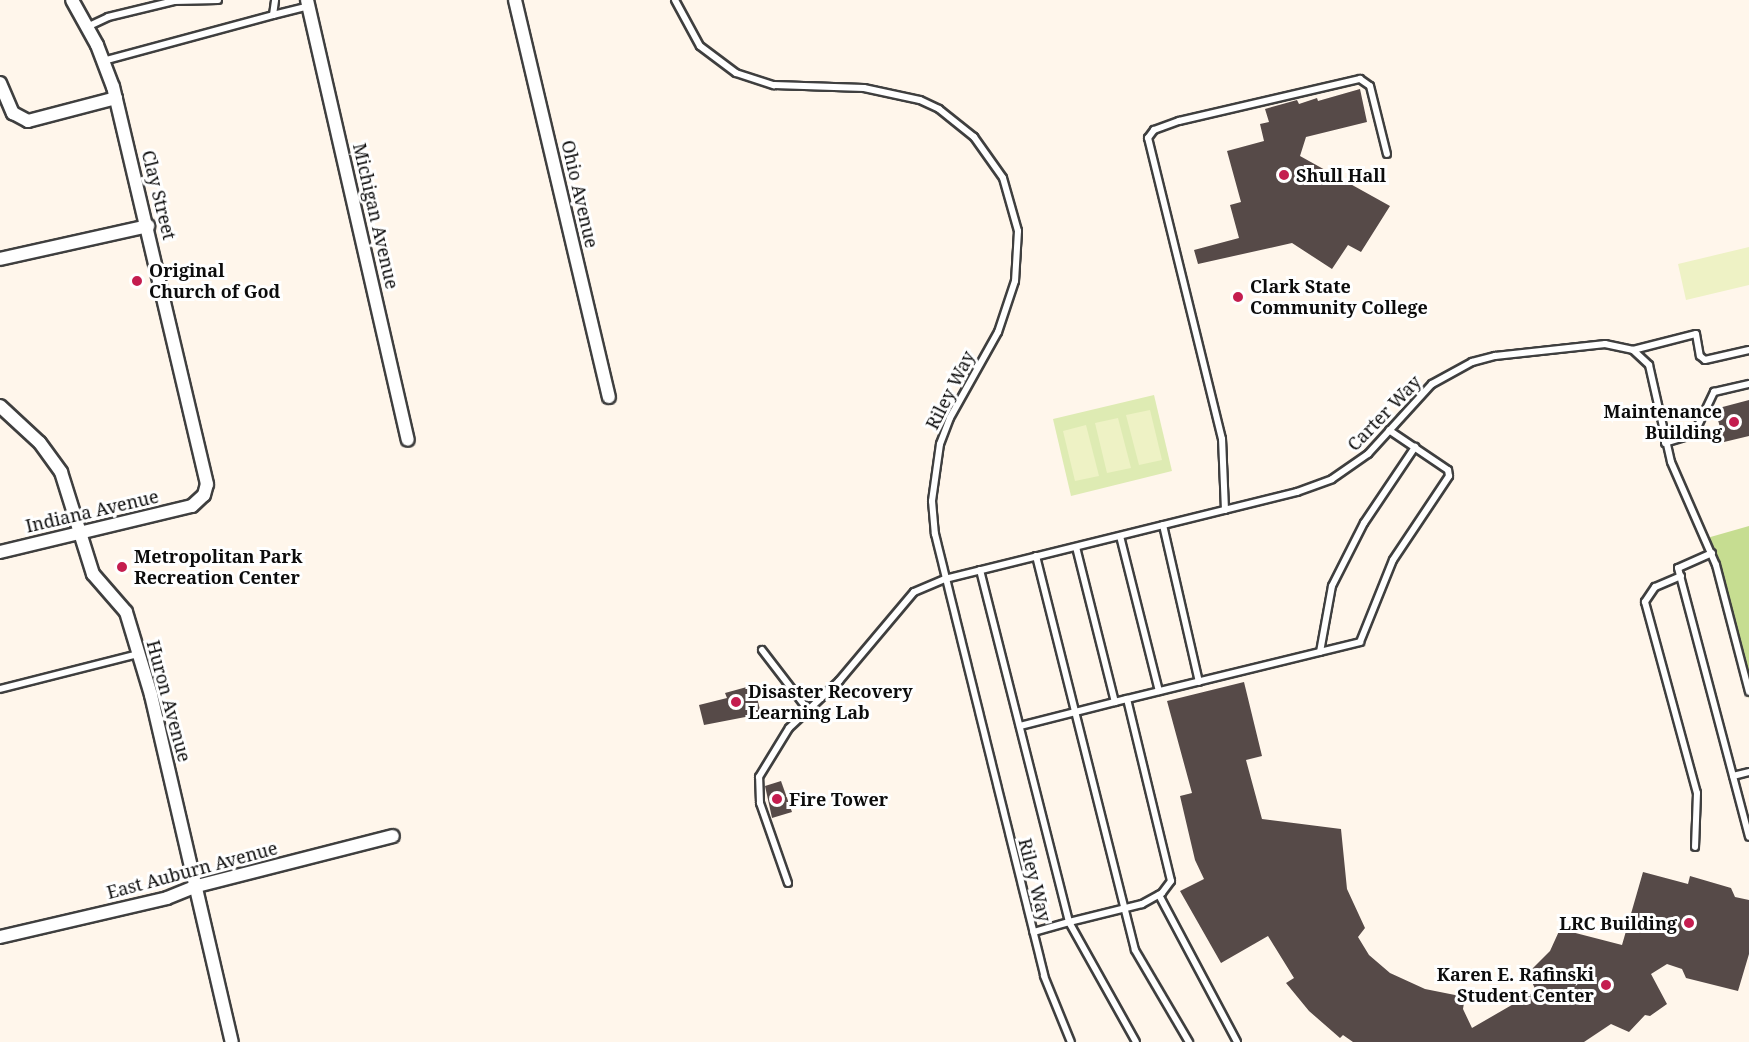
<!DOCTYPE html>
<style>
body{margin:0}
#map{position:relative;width:1749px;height:1042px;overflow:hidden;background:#fff6eb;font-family:"Noto Serif",serif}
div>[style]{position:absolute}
.green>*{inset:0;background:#deebb3}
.forest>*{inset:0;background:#c6dd91}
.pitch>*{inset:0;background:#eef2c5}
.building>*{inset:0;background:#564a48}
.roads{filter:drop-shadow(2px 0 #3f3f3f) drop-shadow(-2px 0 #3f3f3f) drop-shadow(0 2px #3f3f3f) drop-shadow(0 -2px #3f3f3f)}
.service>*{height:6px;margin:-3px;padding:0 3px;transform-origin:3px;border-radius:3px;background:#fff}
.minor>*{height:12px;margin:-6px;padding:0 6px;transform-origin:6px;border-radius:6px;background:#fff}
.dots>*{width:16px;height:16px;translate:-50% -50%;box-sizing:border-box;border:3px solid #fff;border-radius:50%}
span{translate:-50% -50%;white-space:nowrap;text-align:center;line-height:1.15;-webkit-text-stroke:6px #fff;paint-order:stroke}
.poi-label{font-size:18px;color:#0c0c0c;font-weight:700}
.left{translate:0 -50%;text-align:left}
.right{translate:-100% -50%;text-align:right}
.street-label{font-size:18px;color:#0c0c0c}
</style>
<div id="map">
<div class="green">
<i style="clip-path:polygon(1154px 395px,1172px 471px,1071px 496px,1053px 419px)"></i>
</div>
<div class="forest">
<i style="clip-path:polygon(1749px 526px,1749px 699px,1707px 538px)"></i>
</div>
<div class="pitch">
<i style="clip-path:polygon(1749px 247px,1749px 285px,1686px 300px,1678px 264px)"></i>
<i style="clip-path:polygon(1150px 410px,1162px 460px,1139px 465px,1126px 415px)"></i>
<i style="clip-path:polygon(1118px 418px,1131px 468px,1107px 473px,1095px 423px)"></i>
<i style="clip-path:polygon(1086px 425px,1099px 476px,1075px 481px,1063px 431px)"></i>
</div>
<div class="building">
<i style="clip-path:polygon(1360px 89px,1367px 122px,1306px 137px,1300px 156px,1390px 206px,1361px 252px,1348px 245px,1332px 269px,1292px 243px,1198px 264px,1194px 250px,1239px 238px,1230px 205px,1241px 202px,1227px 151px,1264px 141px,1260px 124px,1269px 122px,1265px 109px,1297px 100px,1299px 104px,1317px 98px,1318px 101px)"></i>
<i style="clip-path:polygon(1749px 400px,1749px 436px,1724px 442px,1715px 409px)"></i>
<i style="clip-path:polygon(1244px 682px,1262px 756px,1246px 760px,1262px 819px,1341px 829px,1347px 889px,1365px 928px,1358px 937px,1369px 955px,1390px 973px,1425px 989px,1465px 997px,1463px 1009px,1472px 1028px,1536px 991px,1528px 973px,1550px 951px,1560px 929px,1622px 945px,1643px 872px,1688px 884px,1690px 876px,1731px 888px,1735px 897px,1749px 900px,1749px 954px,1738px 991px,1686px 978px,1682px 969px,1667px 964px,1651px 974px,1667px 1004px,1650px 1016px,1645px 1015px,1629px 1032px,1611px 1024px,1584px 1042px,1353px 1042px,1343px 1035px,1340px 1038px,1309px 1011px,1286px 983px,1294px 978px,1268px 936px,1221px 963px,1180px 891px,1204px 879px,1195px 860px,1180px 796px,1192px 793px,1167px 701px)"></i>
<i style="clip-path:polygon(754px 685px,761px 714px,704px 725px,699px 705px,727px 698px,725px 693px)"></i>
<i style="clip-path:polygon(781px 781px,792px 812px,772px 818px,765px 786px)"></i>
</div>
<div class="roads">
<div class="service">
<i style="left:675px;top:0;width:52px;rotate:61.5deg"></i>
<i style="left:700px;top:46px;width:45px;rotate:36.9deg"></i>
<i style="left:736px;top:73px;width:40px;rotate:18deg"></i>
<i style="left:774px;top:85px;width:90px;rotate:1.9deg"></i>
<i style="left:864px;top:88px;width:57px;rotate:12.1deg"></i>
<i style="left:920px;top:100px;width:21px;rotate:25deg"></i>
<i style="left:939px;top:109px;width:45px;rotate:38.7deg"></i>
<i style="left:974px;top:137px;width:50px;rotate:54.7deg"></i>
<i style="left:1003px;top:178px;width:55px;rotate:74.2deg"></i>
<i style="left:1018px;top:231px;width:50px;rotate:93.4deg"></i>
<i style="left:1015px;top:281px;width:54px;rotate:108.4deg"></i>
<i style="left:998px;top:332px;width:98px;rotate:119.2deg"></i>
<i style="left:950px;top:418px;width:28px;rotate:111deg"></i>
<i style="left:940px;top:444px;width:58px;rotate:98deg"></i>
<i style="left:932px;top:501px;width:33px;rotate:85deg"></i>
<i style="left:935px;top:534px;width:455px;rotate:76.1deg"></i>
<i style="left:1044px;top:976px;width:71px;rotate:67.8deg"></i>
<i style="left:273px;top:15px;width:37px;rotate:-14deg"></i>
<i style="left:87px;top:27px;width:23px;rotate:-25deg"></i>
<i style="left:108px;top:17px;width:68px;rotate:-13.6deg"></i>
<i style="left:174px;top:1px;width:44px;rotate:-1.3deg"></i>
<i style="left:103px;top:61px;width:176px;rotate:-15.1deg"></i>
<i style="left:273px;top:15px;width:15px;rotate:-82deg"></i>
<i style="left:1633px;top:350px;width:65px;rotate:-14.3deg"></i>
<i style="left:1696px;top:334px;width:22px;rotate:80deg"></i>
<i style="left:1700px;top:356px;width:6px;rotate:39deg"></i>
<i style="left:1705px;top:360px;width:45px;rotate:-12.8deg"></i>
<i style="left:1665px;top:443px;width:30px;rotate:-17deg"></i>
<i style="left:1694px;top:434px;width:47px;rotate:-64.5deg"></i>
<i style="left:1714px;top:392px;width:36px;rotate:-13deg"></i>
<i style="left:1225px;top:510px;width:71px;rotate:-92.4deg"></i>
<i style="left:1222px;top:439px;width:310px;rotate:-103.8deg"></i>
<i style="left:1148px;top:138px;width:10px;rotate:-53deg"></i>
<i style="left:1154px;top:130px;width:27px;rotate:-20deg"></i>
<i style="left:1179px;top:121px;width:186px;rotate:-13.1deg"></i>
<i style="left:1360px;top:79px;width:12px;rotate:35deg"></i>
<i style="left:1370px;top:86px;width:70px;rotate:76deg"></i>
<i style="left:1163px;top:525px;width:161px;rotate:77.1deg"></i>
<i style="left:1120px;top:536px;width:160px;rotate:75.9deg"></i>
<i style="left:1076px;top:547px;width:160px;rotate:75.9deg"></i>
<i style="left:1712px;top:553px;width:37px;rotate:156deg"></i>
<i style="left:1678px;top:568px;width:278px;rotate:75.2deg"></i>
<i style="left:1036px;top:556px;width:406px;rotate:75.9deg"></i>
<i style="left:1135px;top:950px;width:107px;rotate:59.6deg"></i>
<i style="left:980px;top:570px;width:363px;rotate:75.8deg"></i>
<i style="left:1069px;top:922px;width:37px;rotate:164deg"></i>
<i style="left:1681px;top:576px;width:28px;rotate:157deg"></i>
<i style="left:1655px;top:587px;width:18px;rotate:124deg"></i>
<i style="left:1645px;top:602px;width:198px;rotate:74.8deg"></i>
<i style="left:1697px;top:793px;width:54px;rotate:92.1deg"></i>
<i style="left:762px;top:650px;width:76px;rotate:52.5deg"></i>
<i style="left:1320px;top:652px;width:67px;rotate:-79.7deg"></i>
<i style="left:1332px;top:586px;width:71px;rotate:-63.1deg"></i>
<i style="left:1364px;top:523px;width:92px;rotate:-56.1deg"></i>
<i style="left:0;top:689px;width:142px;rotate:-14.2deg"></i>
<i style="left:1127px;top:699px;width:240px;rotate:-13.7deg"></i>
<i style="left:1360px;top:642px;width:88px;rotate:-68.1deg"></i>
<i style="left:1393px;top:560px;width:101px;rotate:-56.3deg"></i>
<i style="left:1449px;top:476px;width:6px;rotate:-99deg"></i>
<i style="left:1448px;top:470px;width:71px;rotate:-145.9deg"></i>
<i style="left:1020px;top:726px;width:110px;rotate:-14.2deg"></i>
<i style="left:1127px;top:699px;width:187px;rotate:76.4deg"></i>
<i style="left:1171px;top:881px;width:15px;rotate:127deg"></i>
<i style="left:1162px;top:893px;width:23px;rotate:151deg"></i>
<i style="left:1142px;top:904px;width:75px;rotate:166.1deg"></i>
<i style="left:1069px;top:922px;width:137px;rotate:60.8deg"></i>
<i style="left:1733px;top:776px;width:16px;rotate:-14deg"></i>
<i style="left:788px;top:883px;width:85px;rotate:-109.3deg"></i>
<i style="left:760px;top:803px;width:26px;rotate:-92deg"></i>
<i style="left:759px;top:777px;width:57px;rotate:-58.5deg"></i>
<i style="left:789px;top:728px;width:69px;rotate:-43.2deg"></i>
<i style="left:839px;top:681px;width:116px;rotate:-49.9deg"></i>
<i style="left:914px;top:592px;width:34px;rotate:-23deg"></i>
<i style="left:945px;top:579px;width:363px;rotate:-13.9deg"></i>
<i style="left:1297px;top:492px;width:37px;rotate:-20deg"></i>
<i style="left:1332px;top:479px;width:44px;rotate:-34.8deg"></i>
<i style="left:1368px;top:454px;width:95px;rotate:-47.6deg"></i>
<i style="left:1432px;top:384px;width:46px;rotate:-28.8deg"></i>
<i style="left:1472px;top:362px;width:24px;rotate:-15deg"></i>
<i style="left:1495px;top:356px;width:111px;rotate:-6.2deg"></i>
<i style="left:1605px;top:344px;width:29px;rotate:12deg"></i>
<i style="left:1633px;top:350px;width:22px;rotate:43deg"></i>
<i style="left:1649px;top:365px;width:99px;rotate:77.2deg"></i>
<i style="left:1671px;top:462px;width:112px;rotate:66.4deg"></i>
<i style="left:1716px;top:565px;width:131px;rotate:75.4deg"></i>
<i style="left:1159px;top:895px;width:166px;rotate:62deg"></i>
</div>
<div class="minor">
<i style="left:307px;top:0;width:451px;rotate:77.1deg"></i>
<i style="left:515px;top:0;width:408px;rotate:76.7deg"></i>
<i style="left:0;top:83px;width:33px;rotate:67deg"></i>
<i style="left:13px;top:113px;width:17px;rotate:28deg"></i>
<i style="left:28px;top:121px;width:91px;rotate:-14.6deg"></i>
<i style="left:0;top:259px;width:152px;rotate:-12.6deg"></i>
<i style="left:0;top:406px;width:54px;rotate:42.8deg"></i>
<i style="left:40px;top:443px;width:36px;rotate:54deg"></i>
<i style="left:61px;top:472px;width:107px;rotate:72.6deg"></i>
<i style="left:93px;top:574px;width:50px;rotate:49deg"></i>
<i style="left:126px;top:612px;width:87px;rotate:73.2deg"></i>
<i style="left:151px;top:695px;width:356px;rotate:76.9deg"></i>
<i style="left:0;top:552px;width:197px;rotate:-13.5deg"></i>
<i style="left:192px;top:506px;width:16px;rotate:-43deg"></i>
<i style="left:204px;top:495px;width:11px;rotate:-75deg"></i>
<i style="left:207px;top:484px;width:408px;rotate:-103.3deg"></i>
<i style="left:113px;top:87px;width:45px;rotate:-110.9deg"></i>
<i style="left:97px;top:45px;width:51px;rotate:-119.1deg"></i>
<i style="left:0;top:937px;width:171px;rotate:-13.1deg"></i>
<i style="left:167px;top:898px;width:32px;rotate:-22deg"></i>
<i style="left:197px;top:886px;width:202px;rotate:-14.3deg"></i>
</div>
</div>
<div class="dots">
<i style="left:1284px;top:175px;background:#c41d4f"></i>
<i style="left:137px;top:281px;background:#c41d4f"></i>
<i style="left:1238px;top:297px;background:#c41d4f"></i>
<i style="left:1734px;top:422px;background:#c41d4f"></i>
<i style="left:122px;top:567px;background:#c41d4f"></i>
<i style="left:736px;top:702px;background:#c41d4f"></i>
<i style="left:777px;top:799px;background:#c41d4f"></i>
<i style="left:1689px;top:923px;background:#c41d4f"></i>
<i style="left:1606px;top:985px;background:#c41d4f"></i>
</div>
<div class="poi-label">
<span class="left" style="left:1296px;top:175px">Shull Hall</span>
<span class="left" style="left:149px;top:281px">Original<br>Church of God</span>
<span class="left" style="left:1250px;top:297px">Clark State<br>Community College</span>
<span class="right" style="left:1722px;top:422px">Maintenance<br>Building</span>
<span class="left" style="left:134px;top:567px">Metropolitan Park<br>Recreation Center</span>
<span class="left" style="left:748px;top:702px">Disaster Recovery<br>Learning Lab</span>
<span class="left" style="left:789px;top:799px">Fire Tower</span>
<span class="right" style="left:1677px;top:923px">LRC Building</span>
<span class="right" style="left:1594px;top:985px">Karen E. Rafinski<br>Student Center</span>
</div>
<div class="street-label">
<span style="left:580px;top:194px;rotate:77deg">Ohio Avenue</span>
<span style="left:159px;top:195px;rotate:76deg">Clay Street</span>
<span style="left:376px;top:216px;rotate:77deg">Michigan Avenue</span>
<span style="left:950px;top:390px;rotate:-63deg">Riley Way</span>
<span style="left:1384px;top:413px;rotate:-46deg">Carter Way</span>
<span style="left:92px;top:511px;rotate:-13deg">Indiana Avenue</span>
<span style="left:169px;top:701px;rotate:75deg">Huron Avenue</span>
<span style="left:192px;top:870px;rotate:-15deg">East Auburn Avenue</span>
<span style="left:1035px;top:880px;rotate:76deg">Riley Way</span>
</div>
</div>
